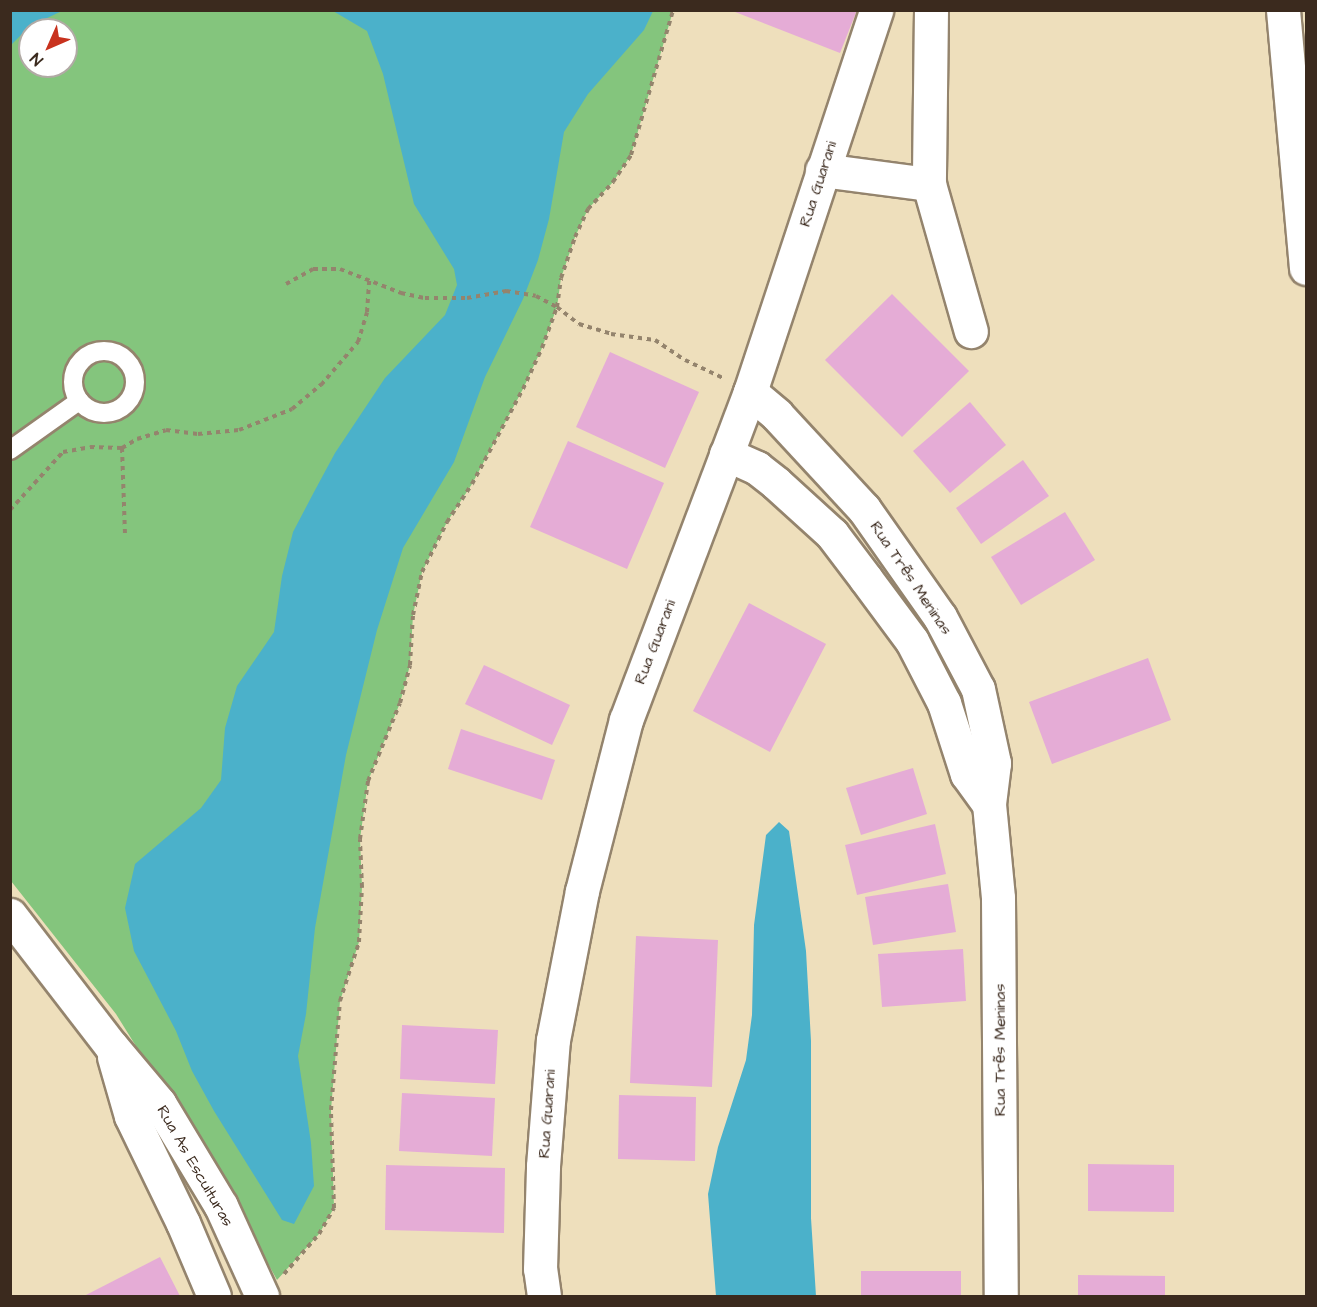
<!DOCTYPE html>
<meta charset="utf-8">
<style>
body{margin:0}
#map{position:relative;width:1317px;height:1307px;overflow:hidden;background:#eedfbc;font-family:"Architects Daughter",sans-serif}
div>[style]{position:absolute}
.green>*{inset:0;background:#84c57d}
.water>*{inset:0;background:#4bb1ca}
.building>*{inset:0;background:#e5acd6}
.path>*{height:4px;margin-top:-2px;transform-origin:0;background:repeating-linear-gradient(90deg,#94846d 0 4.5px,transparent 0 9px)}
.roads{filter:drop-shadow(2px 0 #94846d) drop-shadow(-2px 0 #94846d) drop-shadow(0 2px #94846d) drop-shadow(0 -2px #94846d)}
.service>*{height:18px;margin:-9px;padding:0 9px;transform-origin:9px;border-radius:9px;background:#fff}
.service>.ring{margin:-9px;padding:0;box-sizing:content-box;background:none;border:18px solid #fff;border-radius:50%}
.minor>*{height:33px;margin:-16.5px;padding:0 16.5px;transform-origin:16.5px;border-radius:16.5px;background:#fff}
span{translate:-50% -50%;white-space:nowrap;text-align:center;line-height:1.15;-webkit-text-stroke:5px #fff;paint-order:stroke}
.street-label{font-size:16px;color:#3b2a1e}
.frame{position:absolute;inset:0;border:12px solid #3b2a1e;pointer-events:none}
.north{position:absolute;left:18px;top:18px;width:60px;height:60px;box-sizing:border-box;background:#fff;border:2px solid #b1aaa5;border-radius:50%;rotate:225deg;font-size:16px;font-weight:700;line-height:24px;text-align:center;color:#3b2a1e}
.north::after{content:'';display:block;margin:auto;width:21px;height:27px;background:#c8321e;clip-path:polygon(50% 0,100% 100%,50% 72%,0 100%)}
</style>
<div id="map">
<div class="green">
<i style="clip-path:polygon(evenodd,10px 11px,673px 11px,631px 155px,613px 182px,588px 209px,575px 237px,561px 278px,557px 307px,542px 348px,523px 389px,472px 484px,447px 522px,422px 572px,413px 615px,410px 665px,400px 703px,368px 781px,360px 839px,362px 887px,359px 942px,340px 1001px,331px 1110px,334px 1208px,319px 1234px,277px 1280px,243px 1218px,116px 1014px,11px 881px,10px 11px,30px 30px,66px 30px,66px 66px,30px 66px,30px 30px)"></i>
</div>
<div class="water">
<i style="clip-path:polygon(11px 10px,62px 10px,62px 11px,30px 26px,11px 45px)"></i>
<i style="clip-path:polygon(333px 11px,653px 11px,644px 30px,588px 94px,564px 132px,549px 219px,538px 260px,523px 299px,485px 377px,454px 462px,403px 548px,377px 630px,346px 755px,315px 928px,306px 1014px,298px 1056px,311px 1143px,314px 1186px,294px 1224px,282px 1220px,214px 1111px,192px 1071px,176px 1031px,134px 951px,125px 908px,135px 864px,201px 808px,221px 780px,225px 728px,237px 686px,274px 632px,282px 576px,293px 532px,314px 492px,335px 453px,385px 378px,445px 315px,457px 285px,454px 269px,414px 204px,383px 74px,367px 31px)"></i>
<i style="clip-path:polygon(779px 822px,789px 831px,806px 951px,811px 1041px,811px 1218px,816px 1296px,716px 1296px,708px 1194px,718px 1147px,746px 1060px,752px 1015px,754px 925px,766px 835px)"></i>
</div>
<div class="building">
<i style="clip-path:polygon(730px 10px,857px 10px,840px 53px)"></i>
<i style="clip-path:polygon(892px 294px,969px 371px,902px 437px,825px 360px)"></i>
<i style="clip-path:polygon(610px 352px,699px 392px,665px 468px,576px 427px)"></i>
<i style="clip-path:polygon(970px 402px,1006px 445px,950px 493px,913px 451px)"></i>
<i style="clip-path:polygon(568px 441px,664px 483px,627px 569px,530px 527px)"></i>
<i style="clip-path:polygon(1023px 460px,1049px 496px,981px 544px,956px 508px)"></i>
<i style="clip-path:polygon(1065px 512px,1095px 560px,1021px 605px,991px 557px)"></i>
<i style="clip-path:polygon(749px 603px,826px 644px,770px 752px,693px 711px)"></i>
<i style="clip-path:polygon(1148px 658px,1171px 720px,1052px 764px,1029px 702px)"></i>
<i style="clip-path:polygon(484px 665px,570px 705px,552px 745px,465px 704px)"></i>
<i style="clip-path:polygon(461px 729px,555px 760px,542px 800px,448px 769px)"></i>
<i style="clip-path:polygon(913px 768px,927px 814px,861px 835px,846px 788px)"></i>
<i style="clip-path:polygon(935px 824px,946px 874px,857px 895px,845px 845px)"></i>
<i style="clip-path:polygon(948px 884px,956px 932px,873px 945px,865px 897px)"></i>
<i style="clip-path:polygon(636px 936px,718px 940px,712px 1087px,630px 1083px)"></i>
<i style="clip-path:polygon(963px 949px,966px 1001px,882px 1007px,878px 954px)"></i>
<i style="clip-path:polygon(402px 1025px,498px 1030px,495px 1084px,400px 1079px)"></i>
<i style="clip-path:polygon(402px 1093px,495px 1098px,492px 1156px,399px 1151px)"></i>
<i style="clip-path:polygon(619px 1095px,696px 1097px,695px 1161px,618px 1159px)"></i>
<i style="clip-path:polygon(1088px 1164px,1174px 1165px,1174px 1212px,1088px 1211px)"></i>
<i style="clip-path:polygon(386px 1165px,505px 1168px,504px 1233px,385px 1230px)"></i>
<i style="clip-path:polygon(160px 1257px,180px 1296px,84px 1296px)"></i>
<i style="clip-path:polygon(861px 1271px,961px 1271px,961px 1296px,861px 1296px)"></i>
<i style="clip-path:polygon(1078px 1275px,1165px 1276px,1165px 1296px,1078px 1296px)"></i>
</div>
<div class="path">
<i style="left:286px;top:284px;width:31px;rotate:-29deg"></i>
<i style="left:313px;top:269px;width:27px"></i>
<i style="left:340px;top:269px;width:66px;rotate:21.5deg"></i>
<i style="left:401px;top:293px;width:25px;rotate:12deg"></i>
<i style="left:425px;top:298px;width:42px"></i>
<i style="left:467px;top:298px;width:40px;rotate:-10deg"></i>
<i style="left:506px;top:291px;width:30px;rotate:9deg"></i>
<i style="left:536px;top:296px;width:24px;rotate:28deg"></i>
<i style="left:557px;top:307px;width:28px;rotate:38deg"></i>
<i style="left:579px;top:324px;width:34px;rotate:17deg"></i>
<i style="left:611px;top:334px;width:44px;rotate:7.8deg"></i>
<i style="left:655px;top:340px;width:36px;rotate:34deg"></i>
<i style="left:685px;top:360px;width:42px;rotate:25.3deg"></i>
<i style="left:122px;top:448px;width:86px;rotate:88deg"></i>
<i style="left:10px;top:510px;width:79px;rotate:-47.6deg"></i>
<i style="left:63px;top:452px;width:27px;rotate:-10deg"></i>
<i style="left:90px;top:447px;width:32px;rotate:2deg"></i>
<i style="left:122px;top:448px;width:17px;rotate:-31deg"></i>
<i style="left:137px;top:439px;width:30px;rotate:-17deg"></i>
<i style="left:166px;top:430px;width:32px;rotate:7deg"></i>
<i style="left:198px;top:434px;width:41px;rotate:-5.6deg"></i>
<i style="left:239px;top:430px;width:57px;rotate:-21.6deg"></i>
<i style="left:292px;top:409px;width:38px;rotate:-40deg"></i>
<i style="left:321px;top:385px;width:57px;rotate:-49.3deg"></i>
<i style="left:358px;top:342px;width:31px;rotate:-73deg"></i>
<i style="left:367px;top:312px;width:32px;rotate:-86deg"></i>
<i style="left:284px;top:1274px;width:53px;rotate:-48.8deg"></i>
<i style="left:319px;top:1234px;width:30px;rotate:-60deg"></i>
<i style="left:334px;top:1208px;width:98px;rotate:-91.8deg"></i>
<i style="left:331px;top:1110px;width:109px;rotate:-85.3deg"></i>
<i style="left:340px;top:1001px;width:62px;rotate:-72.1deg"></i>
<i style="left:359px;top:942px;width:55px;rotate:-86.9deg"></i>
<i style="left:362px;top:887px;width:48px;rotate:-92.4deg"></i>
<i style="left:360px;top:839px;width:59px;rotate:-82.1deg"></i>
<i style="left:368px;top:781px;width:84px;rotate:-67.7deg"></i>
<i style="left:400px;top:703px;width:39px;rotate:-75deg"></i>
<i style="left:410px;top:665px;width:50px;rotate:-86.6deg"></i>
<i style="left:413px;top:615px;width:44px;rotate:-78.2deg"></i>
<i style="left:422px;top:572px;width:56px;rotate:-63.4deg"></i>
<i style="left:447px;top:522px;width:45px;rotate:-56.7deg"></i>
<i style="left:472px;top:484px;width:108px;rotate:-61.8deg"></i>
<i style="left:523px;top:389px;width:45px;rotate:-65.1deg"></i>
<i style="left:542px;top:348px;width:44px;rotate:-69.9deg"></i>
<i style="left:557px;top:307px;width:29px;rotate:-82deg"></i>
<i style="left:561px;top:278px;width:43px;rotate:-71.1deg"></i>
<i style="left:575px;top:237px;width:31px;rotate:-65deg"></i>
<i style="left:588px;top:209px;width:37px;rotate:-47deg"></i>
<i style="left:613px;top:182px;width:32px;rotate:-56deg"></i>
<i style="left:631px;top:155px;width:151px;rotate:-73.8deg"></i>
</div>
<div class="roads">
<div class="service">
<i class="ring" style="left:73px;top:351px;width:44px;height:44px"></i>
<i style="left:10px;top:450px;width:85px;rotate:-35.4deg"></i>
</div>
<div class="minor">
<i style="left:931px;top:10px;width:174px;rotate:90.7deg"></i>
<i style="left:929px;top:184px;width:153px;rotate:74.1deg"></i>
<i style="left:1283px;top:10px;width:259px;rotate:84.9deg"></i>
<i style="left:822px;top:170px;width:108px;rotate:7.5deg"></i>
<i style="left:750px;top:392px;width:35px;rotate:40deg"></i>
<i style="left:777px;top:415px;width:128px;rotate:47.2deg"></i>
<i style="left:864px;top:509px;width:132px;rotate:54.9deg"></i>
<i style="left:940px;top:617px;width:81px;rotate:62.2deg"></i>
<i style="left:978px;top:689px;width:76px;rotate:77.8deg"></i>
<i style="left:994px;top:763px;width:41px;rotate:97deg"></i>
<i style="left:989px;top:804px;width:94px;rotate:84.5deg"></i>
<i style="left:998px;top:898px;width:398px;rotate:89.6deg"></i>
<i style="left:726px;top:454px;width:34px;rotate:24deg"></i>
<i style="left:757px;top:468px;width:24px;rotate:38deg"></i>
<i style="left:776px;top:483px;width:76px;rotate:42.3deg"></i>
<i style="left:832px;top:534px;width:56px;rotate:52.9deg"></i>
<i style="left:866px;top:579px;width:77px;rotate:53.4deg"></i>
<i style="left:912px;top:641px;width:70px;rotate:62.7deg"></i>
<i style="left:944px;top:703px;width:75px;rotate:72.1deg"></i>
<i style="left:967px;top:774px;width:37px;rotate:54deg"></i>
<i style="left:10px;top:915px;width:165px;rotate:52.4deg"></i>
<i style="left:111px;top:1046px;width:75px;rotate:49.9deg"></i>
<i style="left:159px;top:1103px;width:120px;rotate:59deg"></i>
<i style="left:221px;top:1206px;width:99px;rotate:65.5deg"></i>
<i style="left:114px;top:1057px;width:61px;rotate:73.9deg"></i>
<i style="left:131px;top:1116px;width:119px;rotate:64.1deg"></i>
<i style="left:183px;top:1223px;width:79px;rotate:67deg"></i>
<i style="left:544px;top:1296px;width:27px;rotate:-98deg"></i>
<i style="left:540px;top:1269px;width:103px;rotate:-88.3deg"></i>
<i style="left:543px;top:1166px;width:126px;rotate:-85.5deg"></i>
<i style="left:553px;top:1040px;width:152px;rotate:-79deg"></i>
<i style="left:582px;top:891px;width:177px;rotate:-75.6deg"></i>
<i style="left:626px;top:720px;width:351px;rotate:-69.3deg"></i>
<i style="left:750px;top:392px;width:402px;rotate:-71.7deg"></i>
</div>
</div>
<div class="street-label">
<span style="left:818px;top:184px;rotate:-72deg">Rua Guarani</span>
<span style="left:911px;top:578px;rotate:56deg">Rua Trẽs Meninas</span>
<span style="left:655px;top:642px;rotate:-69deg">Rua Guarani</span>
<span style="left:1000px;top:1050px;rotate:-90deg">Rua Trẽs Meninas</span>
<span style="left:547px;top:1114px;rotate:-86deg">Rua Guarani</span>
<span style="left:195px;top:1166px;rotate:60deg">Rua As Esculturas</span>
</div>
<div class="frame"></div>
<div class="north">N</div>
</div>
